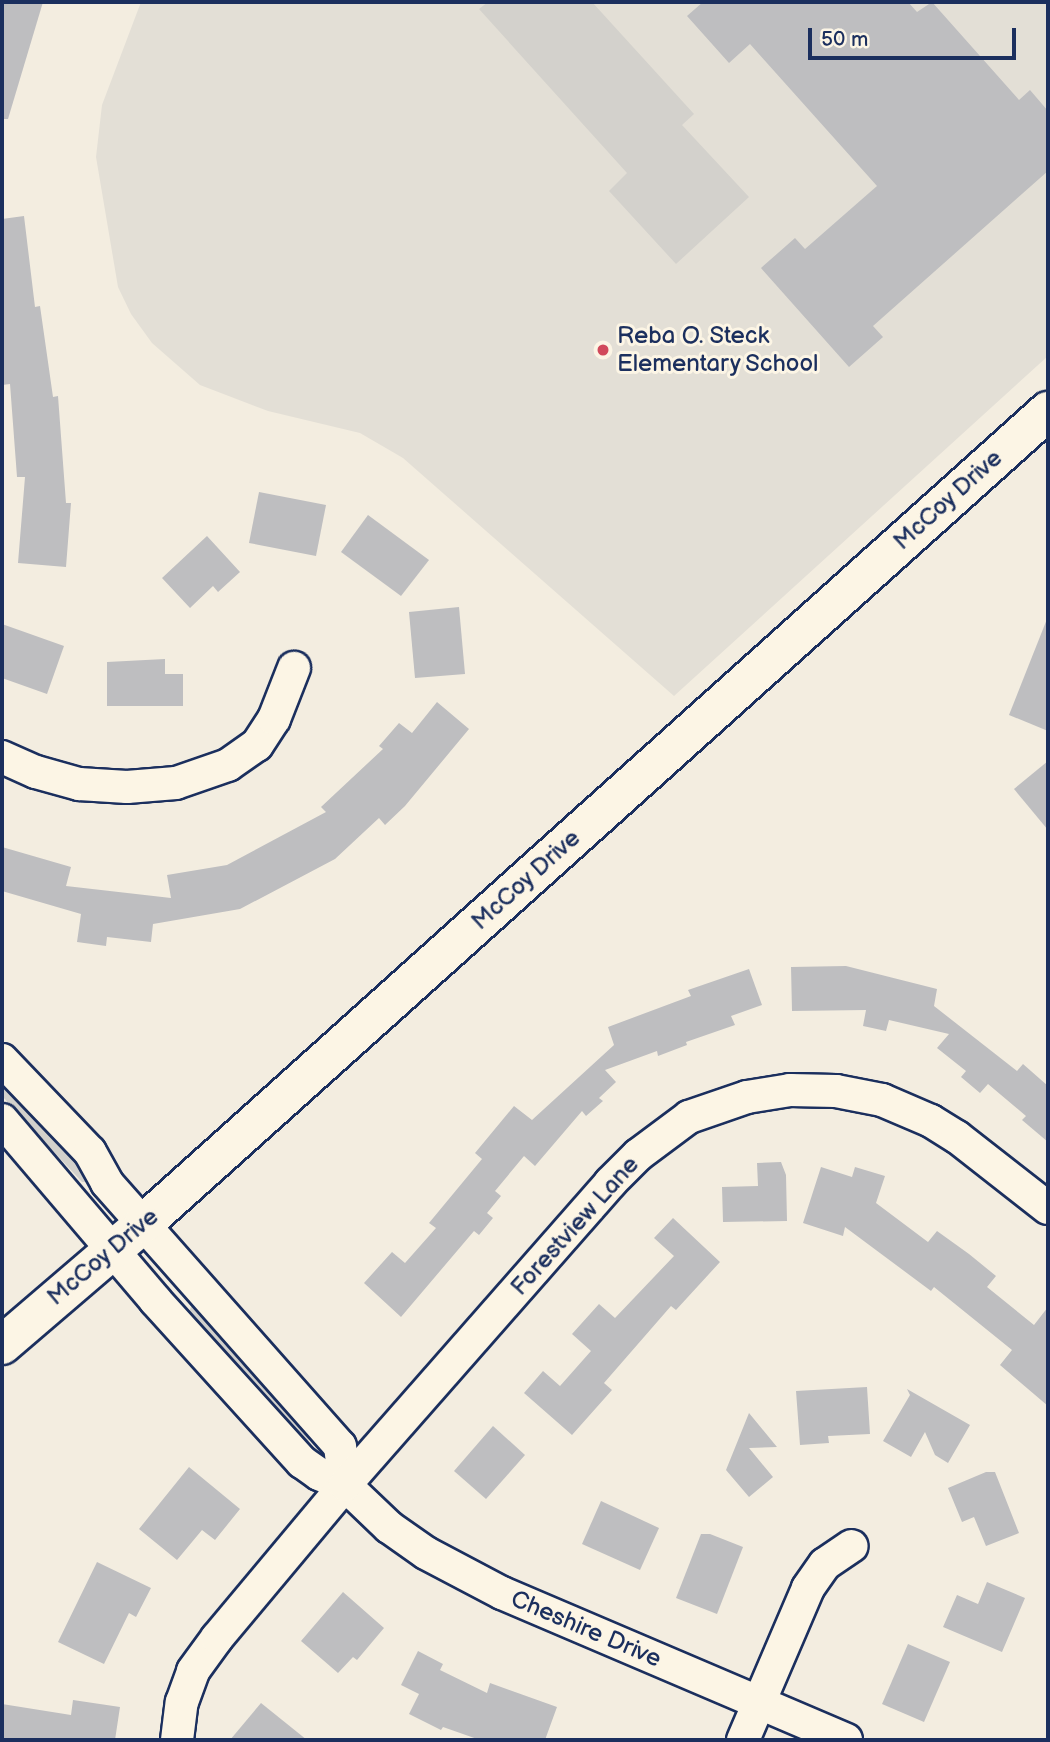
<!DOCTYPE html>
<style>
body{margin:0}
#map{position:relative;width:1050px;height:1742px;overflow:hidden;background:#f3ede0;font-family:"Balsamiq Sans",sans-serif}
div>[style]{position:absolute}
.built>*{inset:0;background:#e3dfd6}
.green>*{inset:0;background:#d3d1cc}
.building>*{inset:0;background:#bebec0}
.roads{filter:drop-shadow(2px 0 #1b2f5e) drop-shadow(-2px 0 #1b2f5e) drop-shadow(0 2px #1b2f5e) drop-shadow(0 -2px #1b2f5e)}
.minor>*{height:32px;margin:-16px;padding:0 16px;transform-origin:16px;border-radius:16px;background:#fcf5e5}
.tertiary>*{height:38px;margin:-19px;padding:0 19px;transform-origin:19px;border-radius:19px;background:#fcf5e5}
.dots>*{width:19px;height:19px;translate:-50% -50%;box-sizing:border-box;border:4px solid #fcf5e5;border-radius:50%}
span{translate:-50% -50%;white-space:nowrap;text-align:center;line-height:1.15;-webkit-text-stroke:6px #fcf5e5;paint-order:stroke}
.poi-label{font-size:24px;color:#1b2f5e}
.left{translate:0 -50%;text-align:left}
.street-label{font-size:24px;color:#1b2f5e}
.frame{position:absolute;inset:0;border:4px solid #1b2f5e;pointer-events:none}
.scale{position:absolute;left:808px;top:28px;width:208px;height:32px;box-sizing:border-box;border:4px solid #1b2f5e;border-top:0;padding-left:9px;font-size:21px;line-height:24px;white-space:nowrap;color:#1b2f5e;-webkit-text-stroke:5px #fcf5e5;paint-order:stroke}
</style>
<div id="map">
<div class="built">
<i style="clip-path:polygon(141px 2px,1048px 2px,1048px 356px,674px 696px,403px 458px,360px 433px,268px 411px,200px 385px,152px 343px,131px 314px,118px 287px,96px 157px,102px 105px)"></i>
</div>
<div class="green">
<i style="clip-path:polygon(488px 2px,592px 2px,694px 114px,682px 125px,749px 197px,676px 264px,609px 191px,627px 173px,479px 9px)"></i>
<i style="clip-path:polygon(2px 1071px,44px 1113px,93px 1182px,82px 1182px,2px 1096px)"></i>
<i style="clip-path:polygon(191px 1307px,197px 1307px,311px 1433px,308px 1442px,302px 1443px,187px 1317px)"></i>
</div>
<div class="building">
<i style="clip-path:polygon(2px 2px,43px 2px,8px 119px,2px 119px)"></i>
<i style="clip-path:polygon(703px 2px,908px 2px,917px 12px,932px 2px,1019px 100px,1030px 90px,1048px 111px,1048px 171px,873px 326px,883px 337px,849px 367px,761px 268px,795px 238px,805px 249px,877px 186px,750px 44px,729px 63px,687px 16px)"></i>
<i style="clip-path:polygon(24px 216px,35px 307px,40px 306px,53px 397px,58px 396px,66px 503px,71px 503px,66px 567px,18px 563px,25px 477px,17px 477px,10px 384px,2px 385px,2px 219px)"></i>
<i style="clip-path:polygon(259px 492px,326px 505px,316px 556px,249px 543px)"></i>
<i style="clip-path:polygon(368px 515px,429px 560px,401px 596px,341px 552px)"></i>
<i style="clip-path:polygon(207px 536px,240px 572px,218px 592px,213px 586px,190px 608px,162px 578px)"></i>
<i style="clip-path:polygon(459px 607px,465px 674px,415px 678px,409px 612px)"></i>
<i style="clip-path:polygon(1047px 619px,1048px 619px,1048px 731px,1009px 715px)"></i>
<i style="clip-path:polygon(2px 624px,64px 646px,47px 694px,2px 678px)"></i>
<i style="clip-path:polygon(165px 659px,165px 674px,183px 674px,183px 706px,107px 706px,107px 662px)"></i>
<i style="clip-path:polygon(437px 702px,469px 729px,405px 806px,385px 825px,379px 818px,335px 859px,240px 909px,153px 924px,151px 942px,107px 937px,106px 946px,77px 942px,81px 914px,2px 891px,2px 847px,71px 867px,66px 886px,171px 898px,167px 875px,227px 865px,326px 812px,321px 807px,383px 749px,379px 746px,399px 723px,412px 733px)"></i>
<i style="clip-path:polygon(1048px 761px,1048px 830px,1014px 789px)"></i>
<i style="clip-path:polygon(846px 966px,937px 989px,934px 1006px,1017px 1071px,1023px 1064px,1048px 1086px,1048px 1142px,1022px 1120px,1026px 1116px,988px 1084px,980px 1093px,961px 1077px,966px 1071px,937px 1048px,949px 1034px,889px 1020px,886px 1031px,863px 1026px,866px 1010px,792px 1011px,791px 967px)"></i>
<i style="clip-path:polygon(749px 969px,762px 1005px,731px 1016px,735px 1025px,686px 1042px,687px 1045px,658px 1056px,657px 1051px,605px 1070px,616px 1082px,599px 1098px,603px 1101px,586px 1116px,582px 1111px,535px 1166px,524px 1156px,495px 1191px,501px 1196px,487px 1213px,493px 1218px,479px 1235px,474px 1231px,401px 1317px,364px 1283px,392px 1252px,405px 1263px,436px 1228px,429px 1223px,482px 1159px,475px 1153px,514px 1106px,532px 1120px,614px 1045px,608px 1027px,691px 996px,688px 990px)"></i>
<i style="clip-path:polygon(781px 1162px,786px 1175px,787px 1221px,723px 1222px,722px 1187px,758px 1186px,757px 1163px)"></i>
<i style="clip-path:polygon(821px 1167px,852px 1177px,855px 1167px,885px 1176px,876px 1203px,928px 1242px,937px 1231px,969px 1254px,996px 1276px,987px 1287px,1034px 1325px,1048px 1307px,1048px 1406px,1000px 1365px,1012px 1350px,934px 1287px,931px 1291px,845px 1227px,843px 1236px,803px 1223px)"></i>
<i style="clip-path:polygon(673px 1218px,720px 1262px,676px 1310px,671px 1306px,604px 1383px,612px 1390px,572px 1435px,524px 1393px,543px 1371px,560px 1386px,591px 1351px,572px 1334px,599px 1304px,615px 1318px,674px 1256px,654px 1238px)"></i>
<i style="clip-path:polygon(867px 1387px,870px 1434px,828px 1436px,829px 1443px,800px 1445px,796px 1391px)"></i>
<i style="clip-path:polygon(907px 1389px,970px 1425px,948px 1463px,935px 1455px,925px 1432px,911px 1457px,883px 1441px,910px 1395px)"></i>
<i style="clip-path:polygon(749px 1413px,777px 1447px,749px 1448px,773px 1477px,749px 1497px,726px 1470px)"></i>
<i style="clip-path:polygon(493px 1426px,525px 1455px,486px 1499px,454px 1471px)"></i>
<i style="clip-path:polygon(189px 1467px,240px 1509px,215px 1540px,202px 1530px,177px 1560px,139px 1529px)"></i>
<i style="clip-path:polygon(986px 1472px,995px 1472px,1019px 1533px,986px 1546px,974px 1517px,962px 1522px,948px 1488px)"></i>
<i style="clip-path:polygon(601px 1501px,659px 1528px,640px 1570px,582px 1544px)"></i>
<i style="clip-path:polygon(701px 1534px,710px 1534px,743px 1547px,717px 1614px,676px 1598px)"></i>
<i style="clip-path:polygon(97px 1562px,151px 1588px,136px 1617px,129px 1613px,104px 1664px,58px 1642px)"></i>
<i style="clip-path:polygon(987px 1582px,1025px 1598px,1002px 1652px,943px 1627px,957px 1595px,978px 1604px)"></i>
<i style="clip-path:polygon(343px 1592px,384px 1628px,357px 1660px,353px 1657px,338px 1673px,301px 1641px)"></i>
<i style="clip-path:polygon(908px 1644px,950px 1662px,924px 1722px,882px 1704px)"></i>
<i style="clip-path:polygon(418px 1651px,443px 1664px,440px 1670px,487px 1693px,490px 1683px,557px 1707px,545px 1740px,480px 1740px,443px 1727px,441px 1730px,409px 1714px,419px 1694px,401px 1685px)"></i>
<i style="clip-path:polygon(73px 1700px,120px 1707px,115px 1740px,2px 1740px,2px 1704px,71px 1715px)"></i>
<i style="clip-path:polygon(261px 1703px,307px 1740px,230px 1740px)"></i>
</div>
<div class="roads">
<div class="minor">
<i style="left:2px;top:757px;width:37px;rotate:24deg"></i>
<i style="left:36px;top:772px;width:45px;rotate:15.6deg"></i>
<i style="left:79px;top:784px;width:48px;rotate:3.6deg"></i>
<i style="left:127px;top:787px;width:49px;rotate:-4.7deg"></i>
<i style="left:176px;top:783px;width:55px;rotate:-19.1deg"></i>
<i style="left:228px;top:765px;width:35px;rotate:-35deg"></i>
<i style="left:257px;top:745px;width:31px;rotate:-57deg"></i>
<i style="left:274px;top:719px;width:55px;rotate:-68.6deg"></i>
<i style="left:2px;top:1060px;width:127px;rotate:46.3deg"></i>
<i style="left:90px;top:1152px;width:35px;rotate:61deg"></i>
<i style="left:107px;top:1183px;width:351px;rotate:48.5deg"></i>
<i style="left:340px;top:1446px;width:39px;rotate:83deg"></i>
<i style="left:2px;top:1120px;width:236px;rotate:49.6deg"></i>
<i style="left:155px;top:1300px;width:219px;rotate:47.8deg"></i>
<i style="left:302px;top:1462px;width:21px;rotate:35deg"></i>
<i style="left:319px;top:1474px;width:28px;rotate:23deg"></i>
<i style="left:345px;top:1485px;width:61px;rotate:43.7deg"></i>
<i style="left:389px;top:1527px;width:45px;rotate:35.1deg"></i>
<i style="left:426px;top:1553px;width:86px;rotate:27.8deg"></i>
<i style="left:502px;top:1593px;width:374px;rotate:23.1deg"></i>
<i style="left:177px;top:1740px;width:38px;rotate:-83deg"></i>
<i style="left:182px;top:1702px;width:33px;rotate:-70deg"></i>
<i style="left:193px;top:1671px;width:41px;rotate:-54deg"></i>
<i style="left:217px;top:1638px;width:199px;rotate:-50.1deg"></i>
<i style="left:345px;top:1485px;width:402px;rotate:-48.7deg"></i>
<i style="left:610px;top:1183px;width:40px;rotate:-45deg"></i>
<i style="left:638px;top:1155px;width:64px;rotate:-36.7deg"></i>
<i style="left:689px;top:1117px;width:61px;rotate:-19deg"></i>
<i style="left:747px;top:1097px;width:44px;rotate:-9.2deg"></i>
<i style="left:790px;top:1090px;width:46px;rotate:1.2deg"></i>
<i style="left:836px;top:1091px;width:47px;rotate:11.1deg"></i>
<i style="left:882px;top:1100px;width:53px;rotate:23.2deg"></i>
<i style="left:931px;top:1121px;width:31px;rotate:32deg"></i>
<i style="left:957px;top:1137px;width:115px;rotate:38deg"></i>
<i style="left:743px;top:1740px;width:165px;rotate:-66.8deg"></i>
<i style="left:808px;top:1588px;width:29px;rotate:-55deg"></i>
<i style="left:825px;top:1564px;width:32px;rotate:-34deg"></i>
</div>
<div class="tertiary">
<i style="left:2px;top:1345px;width:186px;rotate:-40.6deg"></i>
<i style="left:143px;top:1224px;width:1217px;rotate:-41.93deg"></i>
</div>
</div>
<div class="dots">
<i style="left:603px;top:350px;background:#d1495b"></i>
</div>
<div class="poi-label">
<span class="left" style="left:617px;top:350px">Reba O. Steck<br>Elementary School</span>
</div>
<div class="street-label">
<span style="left:948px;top:500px;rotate:-42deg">McCoy Drive</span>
<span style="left:526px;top:880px;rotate:-42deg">McCoy Drive</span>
<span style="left:575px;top:1226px;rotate:-48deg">Forestview Lane</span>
<span style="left:103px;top:1257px;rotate:-40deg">McCoy Drive</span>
<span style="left:586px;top:1629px;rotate:23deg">Cheshire Drive</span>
</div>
<div class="frame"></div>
<div class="scale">50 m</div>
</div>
